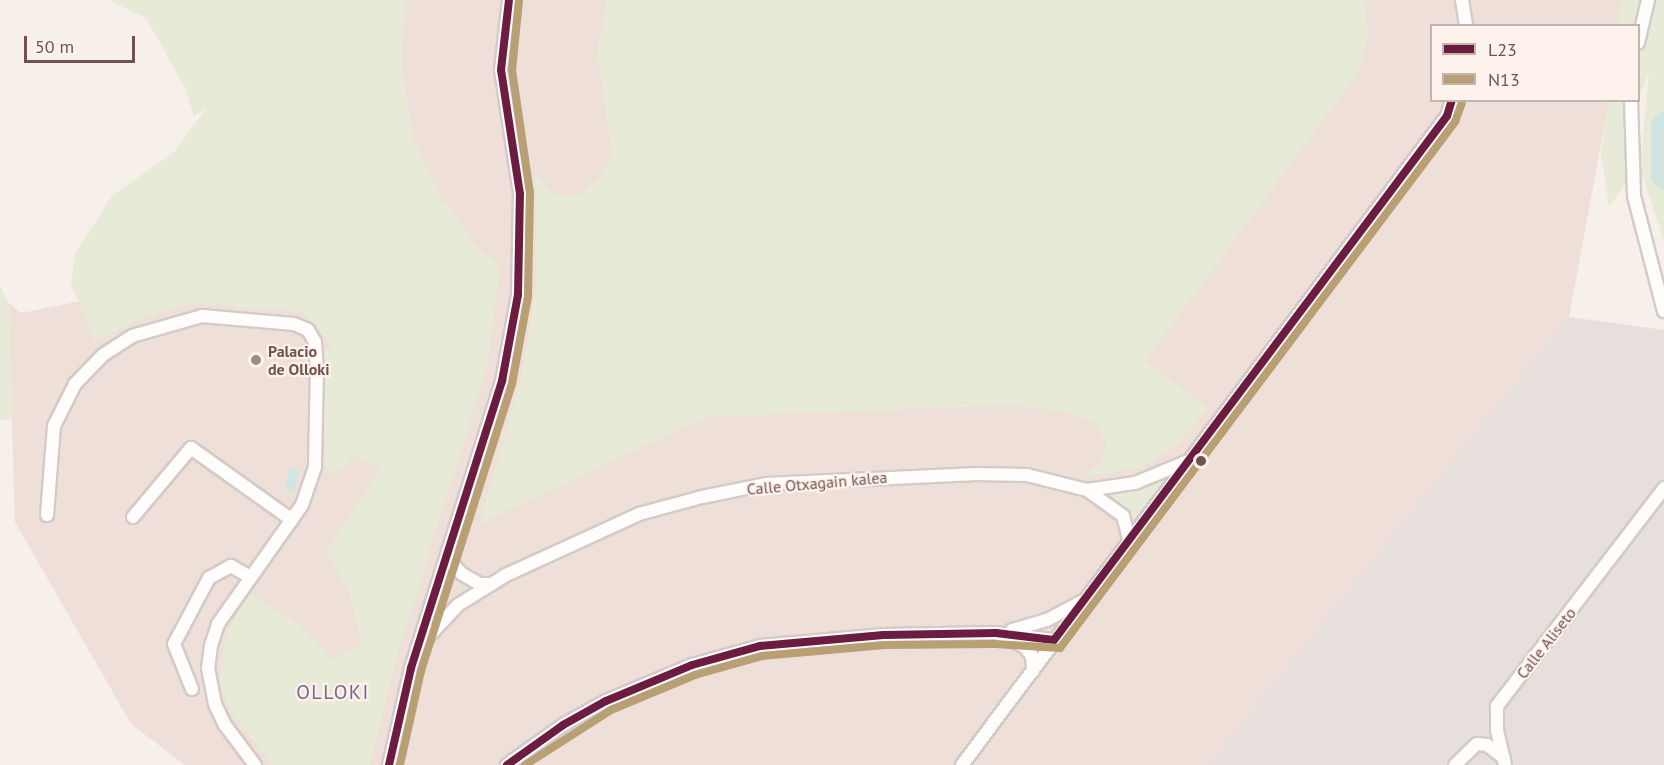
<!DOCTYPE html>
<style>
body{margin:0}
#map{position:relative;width:1664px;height:765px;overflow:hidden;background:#f6efea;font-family:"PT Sans",sans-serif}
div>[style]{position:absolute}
.residential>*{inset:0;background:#eee0d9}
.industrial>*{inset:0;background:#e7dfdb}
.green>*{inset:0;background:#e7ead6}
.water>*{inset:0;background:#cee5e2}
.river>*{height:27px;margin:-13.5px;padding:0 13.5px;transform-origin:13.5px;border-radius:13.5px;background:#cee5e2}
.roads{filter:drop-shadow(2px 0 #d4cbc8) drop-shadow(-2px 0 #d4cbc8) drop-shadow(0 2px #d4cbc8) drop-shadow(0 -2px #d4cbc8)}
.street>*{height:12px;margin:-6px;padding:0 6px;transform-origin:6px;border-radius:6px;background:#fefdfc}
.bus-1>*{height:8px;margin:-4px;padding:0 4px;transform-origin:4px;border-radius:4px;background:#6b1c40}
.bus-2>*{height:8px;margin:-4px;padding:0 4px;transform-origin:4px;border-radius:4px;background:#b89f74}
.dots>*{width:16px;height:16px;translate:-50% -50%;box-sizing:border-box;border:3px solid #fdf3ec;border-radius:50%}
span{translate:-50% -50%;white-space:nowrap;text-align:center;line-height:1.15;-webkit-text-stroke:4.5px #fdf3ec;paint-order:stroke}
.poi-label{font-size:16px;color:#70534e;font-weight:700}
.left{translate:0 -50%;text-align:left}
.street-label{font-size:16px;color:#70534e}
.quarter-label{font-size:20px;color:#78668c;letter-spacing:1.5px}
.legend{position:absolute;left:1430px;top:24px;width:210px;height:78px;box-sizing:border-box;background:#fdf3ec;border:2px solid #c5b3ad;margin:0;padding:8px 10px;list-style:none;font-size:18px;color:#70534e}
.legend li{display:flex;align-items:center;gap:12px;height:30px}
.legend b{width:30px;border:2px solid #c5b3ad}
.scale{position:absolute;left:24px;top:36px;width:111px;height:27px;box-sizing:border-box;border:3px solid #70534e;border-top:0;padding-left:8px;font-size:18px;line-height:21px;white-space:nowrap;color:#70534e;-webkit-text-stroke:4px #fdf3ec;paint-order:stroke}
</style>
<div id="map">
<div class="residential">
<i style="clip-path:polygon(357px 0,1628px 0,1623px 25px,1432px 26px,1432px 100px,1609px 101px,1569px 317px,1212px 765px,185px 765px,131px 724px,15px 522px,8px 302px,21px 313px,303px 256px)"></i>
</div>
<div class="industrial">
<i style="clip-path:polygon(1569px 317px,1664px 330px,1664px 765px,1209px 765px)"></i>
</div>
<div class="green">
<i style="clip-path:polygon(109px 0,405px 0,401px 66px,414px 140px,444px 206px,446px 203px,475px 245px,500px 266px,487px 367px,398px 652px,370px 765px,272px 765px,231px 712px,220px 682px,225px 637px,249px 593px,301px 626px,334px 660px,362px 644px,349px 593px,326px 552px,381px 469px,354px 455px,344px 469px,325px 472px,325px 351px,333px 345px,303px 312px,190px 303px,146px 316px,95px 341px,71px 284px,75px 254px,112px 196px,174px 152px,207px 107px,194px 117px,185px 88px,146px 18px)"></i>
<i style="clip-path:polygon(607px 0,1364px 0,1368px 36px,1358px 72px,1341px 96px,1145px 361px,1208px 408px,1179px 443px,1140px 468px,1082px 477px,1100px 464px,1107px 445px,1097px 424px,1071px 413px,1012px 405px,706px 417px,479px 524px,521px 378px,537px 285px,535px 175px,552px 193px,577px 196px,599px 179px,612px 155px,597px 48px)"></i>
<i style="clip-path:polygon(1621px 0,1664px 0,1664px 241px,1640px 168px,1649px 72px,1639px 98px,1638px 26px,1618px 26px)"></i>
<i style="clip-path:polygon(1608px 101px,1638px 101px,1629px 122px,1632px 174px,1609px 207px,1601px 154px)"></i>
<i style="clip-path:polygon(0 286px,8px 302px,13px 418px,0 421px)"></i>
<i style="clip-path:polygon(1162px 478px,1167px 478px,1167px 481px,1135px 525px,1110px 497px)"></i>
</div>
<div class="water">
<i style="clip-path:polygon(290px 468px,299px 470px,294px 491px,285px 489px)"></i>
</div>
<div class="river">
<i style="left:1664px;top:125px;width:50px;rotate:90deg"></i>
</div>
<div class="roads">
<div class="street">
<i style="left:1462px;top:0;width:26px;rotate:81deg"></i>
<i style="left:1638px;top:43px;width:44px;rotate:-76.9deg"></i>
<i style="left:1631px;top:100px;width:96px;rotate:88.2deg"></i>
<i style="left:1634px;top:196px;width:119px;rotate:75.4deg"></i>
<i style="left:1087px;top:490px;width:44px;rotate:35.8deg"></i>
<i style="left:1123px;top:516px;width:27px;rotate:75deg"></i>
<i style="left:47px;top:515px;width:89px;rotate:-85.5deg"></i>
<i style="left:54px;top:426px;width:47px;rotate:-63.4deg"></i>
<i style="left:75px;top:384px;width:40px;rotate:-46deg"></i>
<i style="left:103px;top:355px;width:35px;rotate:-33deg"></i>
<i style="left:132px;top:336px;width:73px;rotate:-15.9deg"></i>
<i style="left:202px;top:316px;width:92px;rotate:5deg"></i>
<i style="left:294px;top:324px;width:15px;rotate:23deg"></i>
<i style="left:308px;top:330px;width:14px;rotate:60deg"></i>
<i style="left:315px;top:342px;width:26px;rotate:86deg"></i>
<i style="left:317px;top:368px;width:99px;rotate:91.2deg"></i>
<i style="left:315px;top:467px;width:40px;rotate:108.9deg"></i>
<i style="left:302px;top:505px;width:146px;rotate:125.2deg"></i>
<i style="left:218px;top:624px;width:22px;rotate:108deg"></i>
<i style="left:211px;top:645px;width:23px;rotate:97deg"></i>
<i style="left:208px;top:668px;width:37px;rotate:79deg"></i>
<i style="left:215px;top:704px;width:23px;rotate:65deg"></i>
<i style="left:225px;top:725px;width:50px;rotate:53.1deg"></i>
<i style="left:133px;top:517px;width:90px;rotate:-50deg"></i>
<i style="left:191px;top:448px;width:124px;rotate:35.5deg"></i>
<i style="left:449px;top:550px;width:15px;rotate:74deg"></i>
<i style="left:453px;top:564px;width:13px;rotate:48deg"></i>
<i style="left:462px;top:574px;width:21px;rotate:29deg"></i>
<i style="left:480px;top:584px;width:12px"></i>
<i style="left:1012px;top:630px;width:36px;rotate:-16deg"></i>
<i style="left:1047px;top:620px;width:40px;rotate:-28deg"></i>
<i style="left:1000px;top:635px;width:26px;rotate:25deg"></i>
<i style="left:1024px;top:646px;width:13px;rotate:51deg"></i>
<i style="left:1032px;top:656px;width:15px;rotate:86deg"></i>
<i style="left:417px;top:649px;width:60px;rotate:-47deg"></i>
<i style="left:458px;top:605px;width:57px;rotate:-32deg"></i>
<i style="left:506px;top:575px;width:146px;rotate:-24.6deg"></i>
<i style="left:639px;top:514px;width:65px;rotate:-15.1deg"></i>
<i style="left:702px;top:497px;width:65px;rotate:-11.5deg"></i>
<i style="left:766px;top:484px;width:211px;rotate:-2.7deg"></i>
<i style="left:977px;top:474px;width:50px;rotate:1.1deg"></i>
<i style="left:1027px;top:475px;width:62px;rotate:14deg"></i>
<i style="left:1087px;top:490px;width:49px;rotate:-8.3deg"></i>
<i style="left:1135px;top:483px;width:57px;rotate:-22.5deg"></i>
<i style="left:192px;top:689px;width:48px;rotate:-111.8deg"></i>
<i style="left:174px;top:644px;width:75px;rotate:-62.1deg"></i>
<i style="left:209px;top:578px;width:25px;rotate:-29deg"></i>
<i style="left:231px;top:566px;width:22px;rotate:30deg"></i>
<i style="left:389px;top:765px;width:99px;rotate:-77.2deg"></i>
<i style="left:411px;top:668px;width:301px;rotate:-72.4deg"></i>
<i style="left:502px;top:381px;width:87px;rotate:-79.5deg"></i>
<i style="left:518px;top:295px;width:101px;rotate:-88.9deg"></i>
<i style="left:520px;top:194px;width:125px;rotate:-98.7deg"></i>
<i style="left:501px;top:70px;width:70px;rotate:-83.5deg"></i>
<i style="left:507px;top:765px;width:69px;rotate:-35.5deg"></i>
<i style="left:563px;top:725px;width:49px;rotate:-29.2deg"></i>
<i style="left:606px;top:701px;width:93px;rotate:-22.7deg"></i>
<i style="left:692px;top:665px;width:71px;rotate:-15.6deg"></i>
<i style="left:760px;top:646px;width:124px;rotate:-5.1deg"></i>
<i style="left:884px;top:635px;width:112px;rotate:-1deg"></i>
<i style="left:996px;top:633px;width:58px;rotate:6.9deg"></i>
<i style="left:962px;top:765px;width:810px;rotate:-53.23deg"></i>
<i style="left:1447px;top:116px;width:17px;rotate:-73deg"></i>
<i style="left:1455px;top:765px;width:30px;rotate:-44deg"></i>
<i style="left:1477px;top:744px;width:10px;rotate:6deg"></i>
<i style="left:1487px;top:745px;width:21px;rotate:37deg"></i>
<i style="left:1505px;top:765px;width:35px;rotate:-103deg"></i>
<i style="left:1497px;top:731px;width:25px;rotate:-90deg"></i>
<i style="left:1497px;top:706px;width:275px;rotate:-52.5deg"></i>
</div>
</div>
<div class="bus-1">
<i style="left:389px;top:765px;width:99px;rotate:-77.2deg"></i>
<i style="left:411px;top:668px;width:301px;rotate:-72.4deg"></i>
<i style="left:502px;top:381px;width:87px;rotate:-79.5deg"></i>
<i style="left:518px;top:295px;width:101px;rotate:-88.9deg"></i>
<i style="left:520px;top:194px;width:125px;rotate:-98.7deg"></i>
<i style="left:501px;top:70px;width:70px;rotate:-83.5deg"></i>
<i style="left:507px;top:765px;width:69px;rotate:-35.5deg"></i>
<i style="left:563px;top:725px;width:49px;rotate:-29.2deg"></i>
<i style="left:606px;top:701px;width:93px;rotate:-22.7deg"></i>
<i style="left:692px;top:665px;width:71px;rotate:-15.6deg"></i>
<i style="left:760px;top:646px;width:124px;rotate:-5.1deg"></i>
<i style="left:884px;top:635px;width:112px;rotate:-1deg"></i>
<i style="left:996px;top:633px;width:58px;rotate:6.9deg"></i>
<i style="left:1054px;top:640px;width:655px;rotate:-53.13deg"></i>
<i style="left:1447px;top:116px;width:17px;rotate:-73deg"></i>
</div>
<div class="bus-2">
<i style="left:400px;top:765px;width:96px;rotate:-77.4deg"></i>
<i style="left:421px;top:671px;width:301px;rotate:-72.4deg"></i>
<i style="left:512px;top:384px;width:88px;rotate:-79.6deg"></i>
<i style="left:528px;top:297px;width:104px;rotate:-88.9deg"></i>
<i style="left:530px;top:193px;width:124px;rotate:-98.3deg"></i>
<i style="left:512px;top:70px;width:69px;rotate:-84.2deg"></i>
<i style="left:525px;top:765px;width:102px;rotate:-32.6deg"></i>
<i style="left:611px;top:710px;width:91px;rotate:-22.6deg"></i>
<i style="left:695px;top:675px;width:70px;rotate:-15.8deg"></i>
<i style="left:762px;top:656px;width:123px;rotate:-5.1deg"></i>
<i style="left:885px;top:645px;width:110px;rotate:-0.5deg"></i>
<i style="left:995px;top:644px;width:65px;rotate:3.5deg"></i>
<i style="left:1060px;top:648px;width:658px;rotate:-53.1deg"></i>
<i style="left:1455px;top:122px;width:20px;rotate:-70deg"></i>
</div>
<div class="dots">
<i style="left:256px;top:360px;background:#9f8a85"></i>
<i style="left:1201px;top:461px;background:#70534e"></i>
</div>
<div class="poi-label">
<span class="left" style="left:268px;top:360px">Palacio<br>de Olloki</span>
</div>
<div class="street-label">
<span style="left:817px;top:483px;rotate:-5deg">Calle Otxagain kalea</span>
<span style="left:1546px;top:643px;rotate:-52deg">Calle Aliseto</span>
</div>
<div class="quarter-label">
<span style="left:333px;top:692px">OLLOKI</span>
</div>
<ul class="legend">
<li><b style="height:8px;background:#6b1c40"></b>L23</li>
<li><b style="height:8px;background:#b89f74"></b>N13</li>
</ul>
<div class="scale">50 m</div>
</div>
